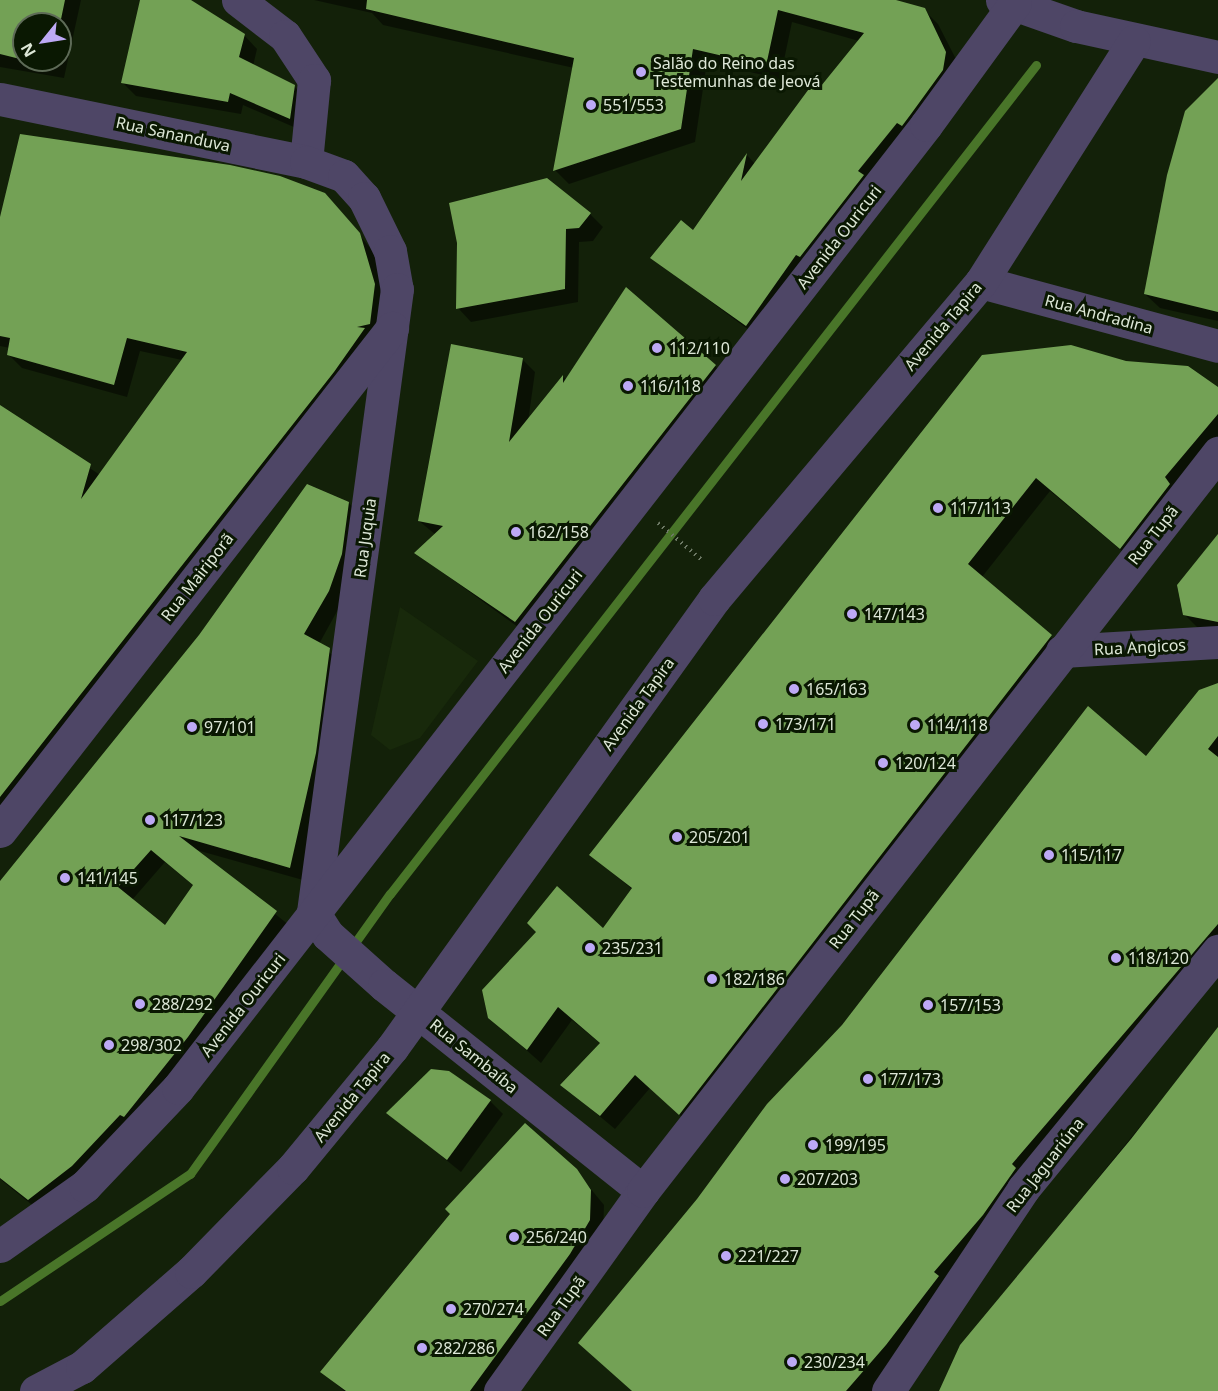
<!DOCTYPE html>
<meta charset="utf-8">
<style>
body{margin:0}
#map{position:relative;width:1218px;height:1391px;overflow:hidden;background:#132109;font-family:"Noto Sans",sans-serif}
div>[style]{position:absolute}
.built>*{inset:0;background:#18290b}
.shadow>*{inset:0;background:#0007}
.stream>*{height:9px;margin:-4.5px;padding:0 4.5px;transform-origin:4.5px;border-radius:4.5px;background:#497529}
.building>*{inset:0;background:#73a155}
.path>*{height:4px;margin-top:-2px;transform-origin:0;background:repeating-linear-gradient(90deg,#6e7a66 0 1.5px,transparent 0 6px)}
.minor>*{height:33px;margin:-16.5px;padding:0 16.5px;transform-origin:16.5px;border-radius:16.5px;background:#4e4666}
.dots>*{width:16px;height:16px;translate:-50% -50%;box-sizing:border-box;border:3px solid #0a1802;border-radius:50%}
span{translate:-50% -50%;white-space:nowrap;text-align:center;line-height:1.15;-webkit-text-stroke:6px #0a1802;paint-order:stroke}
.poi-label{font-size:16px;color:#dde7d7}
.left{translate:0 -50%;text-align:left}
.street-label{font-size:16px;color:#dde7d7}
.north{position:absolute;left:12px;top:12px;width:60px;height:60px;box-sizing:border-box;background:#0a1802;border:2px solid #5e6b57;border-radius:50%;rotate:240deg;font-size:16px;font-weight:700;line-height:24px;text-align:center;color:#dde7d7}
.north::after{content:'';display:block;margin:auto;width:21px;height:27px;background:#bda9f5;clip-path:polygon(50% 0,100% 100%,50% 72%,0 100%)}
</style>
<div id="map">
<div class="built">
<i style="clip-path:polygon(400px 607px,478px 661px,420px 738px,390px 750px,371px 735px)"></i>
</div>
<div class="shadow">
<i style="clip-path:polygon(evenodd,0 0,81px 0,64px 78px,0 67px,0 0,24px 24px,60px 24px,60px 60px,24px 60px,24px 24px)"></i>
<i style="clip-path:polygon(142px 0,188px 0,244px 35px,257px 49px,253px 66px,294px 86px,307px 100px,303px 131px,243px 105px,241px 114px,136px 96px,123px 83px)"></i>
<i style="clip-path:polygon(314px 0,890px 0,924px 10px,938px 24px,960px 67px,761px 339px,652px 258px,693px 232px,747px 155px,755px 164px,859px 41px,792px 22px,780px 79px,707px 62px,695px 142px,569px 184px,555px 170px,574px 68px,383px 25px,372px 13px)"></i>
<i style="clip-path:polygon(1218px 87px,1218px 321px,1160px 308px,1145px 294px)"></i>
<i style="clip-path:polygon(325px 194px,377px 256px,387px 299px,383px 337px,0 825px,0 407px,100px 475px,182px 360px,140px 351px,127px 397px,22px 368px,9px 355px,10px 348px,0 346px,0 223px)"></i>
<i style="clip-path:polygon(590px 214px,603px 227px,593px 241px,579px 242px,578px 302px,471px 322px,458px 308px,459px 242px)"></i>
<i style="clip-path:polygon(983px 356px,1218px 389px,1218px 443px,1134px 561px,1050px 491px,982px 577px,1065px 650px,693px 1127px,650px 1088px,615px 1129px,567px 1089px,601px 1044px,572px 1020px,541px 1063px,489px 1017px,604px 930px,633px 890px,591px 855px)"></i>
<i style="clip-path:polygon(522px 359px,535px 372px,528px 422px,564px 377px,567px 380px,715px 366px,728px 380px,529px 635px,416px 553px,436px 535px,419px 521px)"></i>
<i style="clip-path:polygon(evenodd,349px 503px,362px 517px,341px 604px,319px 644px,342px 663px,303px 880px,193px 849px,289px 925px,135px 1127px,42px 1213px,0 1179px,0 883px,349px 503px,165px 862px,194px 886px,165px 927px,132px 900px,165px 862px)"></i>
<i style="clip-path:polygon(1218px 538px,1218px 632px,1198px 628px,1185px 615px)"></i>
<i style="clip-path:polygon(1218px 683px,1218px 950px,872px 1391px,632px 1391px,1147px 758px)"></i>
<i style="clip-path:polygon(1218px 1031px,1218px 1391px,941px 1391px,961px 1346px)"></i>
<i style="clip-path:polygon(490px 1101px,503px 1114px,461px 1172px,388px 1113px)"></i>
<i style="clip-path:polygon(576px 1171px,604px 1205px,603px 1234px,494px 1391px,344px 1391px,322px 1371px)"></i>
</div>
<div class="stream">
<i style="left:0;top:1301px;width:229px;rotate:-33.8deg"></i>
<i style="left:190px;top:1174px;width:344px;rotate:-54.5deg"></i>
<i style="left:390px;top:894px;width:1051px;rotate:-52.07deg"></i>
</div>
<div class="building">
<i style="clip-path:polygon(0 0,65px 0,60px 24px,24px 24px,24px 60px,0 54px)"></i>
<i style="clip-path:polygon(140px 0,191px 0,245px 34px,239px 57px,295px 85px,290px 119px,230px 93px,228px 102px,121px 83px)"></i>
<i style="clip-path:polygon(367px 0,896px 0,925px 8px,946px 52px,943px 70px,911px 114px,902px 126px,897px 123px,858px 171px,864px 175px,800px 257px,796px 255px,746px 326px,650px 258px,681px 220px,693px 230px,747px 153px,741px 181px,814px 82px,821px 86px,864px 33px,778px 10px,766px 66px,693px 49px,681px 129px,553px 171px,574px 58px,366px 9px)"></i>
<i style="clip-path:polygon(1218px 78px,1218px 312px,1144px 294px,1167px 175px,1185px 111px)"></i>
<i style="clip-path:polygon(20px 134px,230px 165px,280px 176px,325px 193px,360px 233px,375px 284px,370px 324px,357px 327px,365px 328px,334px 372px,0 797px,0 405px,91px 464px,81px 499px,187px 352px,127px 338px,114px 385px,7px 355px,10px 338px,0 336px,0 217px)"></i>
<i style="clip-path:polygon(547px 178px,591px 213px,579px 228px,566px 229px,565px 289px,456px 309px,457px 243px,449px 203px)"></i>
<i style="clip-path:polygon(626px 287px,716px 365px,515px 622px,414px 553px,443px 526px,418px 521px,451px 344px,523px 358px,509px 442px,563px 375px,563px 383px)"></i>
<i style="clip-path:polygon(1071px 345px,1126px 361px,1188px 366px,1218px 387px,1218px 414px,1165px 477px,1170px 484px,1120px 549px,1036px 478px,968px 564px,1052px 635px,679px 1115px,635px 1075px,600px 1116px,560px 1085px,600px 1043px,558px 1007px,527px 1050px,488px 1018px,482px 990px,536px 932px,527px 923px,557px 886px,603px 928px,632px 888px,589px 855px,982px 355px)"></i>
<i style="clip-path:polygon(evenodd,307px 484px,349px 502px,342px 554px,329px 591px,304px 634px,330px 648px,316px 753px,290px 868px,179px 836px,277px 911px,188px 1037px,124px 1117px,120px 1115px,72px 1166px,28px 1200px,0 1178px,0 881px,199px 635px,307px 484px,151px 850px,193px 885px,165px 925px,118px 887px,151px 850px)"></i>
<i style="clip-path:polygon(1218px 534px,1218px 622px,1183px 615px,1177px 585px)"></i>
<i style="clip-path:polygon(1218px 683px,1218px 736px,1208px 749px,1218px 757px,1218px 924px,1012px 1164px,1016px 1168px,983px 1215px,934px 1272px,939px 1276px,886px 1345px,846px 1391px,632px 1391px,578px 1343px,697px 1199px,767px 1104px,842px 1025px,1088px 706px,1146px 756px,1199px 690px)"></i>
<i style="clip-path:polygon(1218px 1027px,1218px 1391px,939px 1391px,960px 1345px,1131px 1139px)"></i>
<i style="clip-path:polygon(431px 1069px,449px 1071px,491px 1100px,447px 1160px,386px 1113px)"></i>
<i style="clip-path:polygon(525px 1123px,577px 1169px,591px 1190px,590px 1220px,570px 1254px,470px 1391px,346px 1391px,320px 1372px,450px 1214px,445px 1209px)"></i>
</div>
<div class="path">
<i style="left:658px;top:523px;width:59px;rotate:40.2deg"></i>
</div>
<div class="minor">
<i style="left:238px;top:0;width:59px;rotate:37.5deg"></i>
<i style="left:285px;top:36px;width:53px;rotate:56.6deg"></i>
<i style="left:314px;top:80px;width:82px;rotate:95.6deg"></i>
<i style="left:1002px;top:0;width:78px;rotate:19.4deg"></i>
<i style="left:1076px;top:26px;width:145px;rotate:12.3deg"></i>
<i style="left:0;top:99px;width:312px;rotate:11.6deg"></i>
<i style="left:306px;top:162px;width:40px;rotate:20.2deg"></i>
<i style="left:344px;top:176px;width:30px;rotate:48deg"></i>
<i style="left:364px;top:198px;width:59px;rotate:63.9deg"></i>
<i style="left:390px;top:251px;width:39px;rotate:80deg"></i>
<i style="left:397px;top:289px;width:629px;rotate:97.68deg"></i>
<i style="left:313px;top:912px;width:27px;rotate:57deg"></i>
<i style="left:328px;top:935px;width:75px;rotate:41.8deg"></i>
<i style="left:384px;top:985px;width:331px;rotate:38.5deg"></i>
<i style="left:981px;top:282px;width:245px;rotate:15.1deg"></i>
<i style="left:1062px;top:651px;width:156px;rotate:-3.3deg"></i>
<i style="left:0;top:831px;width:638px;rotate:-52.07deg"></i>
<i style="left:0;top:1246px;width:104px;rotate:-35.2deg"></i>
<i style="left:85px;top:1186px;width:135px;rotate:-46.5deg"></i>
<i style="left:178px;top:1088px;width:1219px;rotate:-52.16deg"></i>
<i style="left:926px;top:125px;width:151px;rotate:-53.9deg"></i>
<i style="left:36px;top:1391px;width:52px;rotate:-27.6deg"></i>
<i style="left:82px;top:1367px;width:145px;rotate:-41.1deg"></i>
<i style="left:191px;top:1272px;width:146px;rotate:-45.6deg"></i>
<i style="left:293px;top:1168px;width:156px;rotate:-50.5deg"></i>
<i style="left:392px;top:1048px;width:553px;rotate:-54.35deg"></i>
<i style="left:714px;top:599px;width:414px;rotate:-49.9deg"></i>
<i style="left:981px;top:282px;width:285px;rotate:-57.6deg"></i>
<i style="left:500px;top:1391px;width:246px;rotate:-54.4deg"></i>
<i style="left:643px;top:1191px;width:936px;rotate:-52.08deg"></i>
<i style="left:888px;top:1391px;width:243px;rotate:-56.2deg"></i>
<i style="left:1023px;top:1189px;width:308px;rotate:-50.7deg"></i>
</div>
<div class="dots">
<i style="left:641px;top:72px;background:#bda9f5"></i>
<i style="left:591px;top:105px;background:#bda9f5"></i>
<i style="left:657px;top:348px;background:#bda9f5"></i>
<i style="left:628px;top:386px;background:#bda9f5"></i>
<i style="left:938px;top:508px;background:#bda9f5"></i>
<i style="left:516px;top:532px;background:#bda9f5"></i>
<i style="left:852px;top:614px;background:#bda9f5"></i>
<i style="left:794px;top:689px;background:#bda9f5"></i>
<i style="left:763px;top:724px;background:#bda9f5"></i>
<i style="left:915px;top:725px;background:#bda9f5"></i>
<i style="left:192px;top:727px;background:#bda9f5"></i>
<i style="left:883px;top:763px;background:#bda9f5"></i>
<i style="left:150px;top:820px;background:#bda9f5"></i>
<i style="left:677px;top:837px;background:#bda9f5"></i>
<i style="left:1049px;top:855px;background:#bda9f5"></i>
<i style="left:65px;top:878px;background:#bda9f5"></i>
<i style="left:590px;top:948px;background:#bda9f5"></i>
<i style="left:1116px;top:958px;background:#bda9f5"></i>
<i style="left:712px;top:979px;background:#bda9f5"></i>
<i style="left:140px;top:1004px;background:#bda9f5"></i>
<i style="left:928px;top:1005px;background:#bda9f5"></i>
<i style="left:109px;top:1045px;background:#bda9f5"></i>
<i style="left:868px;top:1079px;background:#bda9f5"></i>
<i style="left:813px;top:1145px;background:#bda9f5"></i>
<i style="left:785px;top:1179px;background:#bda9f5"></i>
<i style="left:514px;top:1237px;background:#bda9f5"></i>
<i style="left:726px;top:1256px;background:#bda9f5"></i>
<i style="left:451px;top:1309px;background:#bda9f5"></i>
<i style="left:422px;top:1348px;background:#bda9f5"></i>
<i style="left:792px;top:1362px;background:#bda9f5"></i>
</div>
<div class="poi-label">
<span class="left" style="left:653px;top:72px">Salão do Reino das<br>Testemunhas de Jeová</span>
<span class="left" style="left:603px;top:105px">551/553</span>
<span class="left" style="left:669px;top:348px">112/110</span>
<span class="left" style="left:640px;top:386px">116/118</span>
<span class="left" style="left:950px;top:508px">117/113</span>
<span class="left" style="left:528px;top:532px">162/158</span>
<span class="left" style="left:864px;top:614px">147/143</span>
<span class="left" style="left:806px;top:689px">165/163</span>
<span class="left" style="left:775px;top:724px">173/171</span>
<span class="left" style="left:927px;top:725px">114/118</span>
<span class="left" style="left:204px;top:727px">97/101</span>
<span class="left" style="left:895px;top:763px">120/124</span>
<span class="left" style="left:162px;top:820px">117/123</span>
<span class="left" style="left:689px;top:837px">205/201</span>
<span class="left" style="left:1061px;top:855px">115/117</span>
<span class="left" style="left:77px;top:878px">141/145</span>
<span class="left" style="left:602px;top:948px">235/231</span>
<span class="left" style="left:1128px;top:958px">118/120</span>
<span class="left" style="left:724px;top:979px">182/186</span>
<span class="left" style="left:152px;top:1004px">288/292</span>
<span class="left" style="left:940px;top:1005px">157/153</span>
<span class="left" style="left:121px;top:1045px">298/302</span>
<span class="left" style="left:880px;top:1079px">177/173</span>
<span class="left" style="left:825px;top:1145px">199/195</span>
<span class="left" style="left:797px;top:1179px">207/203</span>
<span class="left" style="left:526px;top:1237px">256/240</span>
<span class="left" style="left:738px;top:1256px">221/227</span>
<span class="left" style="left:463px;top:1309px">270/274</span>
<span class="left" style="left:434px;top:1348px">282/286</span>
<span class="left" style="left:804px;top:1362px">230/234</span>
</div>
<div class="street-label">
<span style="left:173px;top:134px;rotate:12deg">Rua Sananduva</span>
<span style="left:839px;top:237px;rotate:-52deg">Avenida Ouricuri</span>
<span style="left:1099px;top:314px;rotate:15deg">Rua Andradina</span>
<span style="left:943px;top:326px;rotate:-50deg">Avenida Tapira</span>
<span style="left:1153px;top:535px;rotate:-52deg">Rua Tupã</span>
<span style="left:365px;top:538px;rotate:-82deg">Rua Juquia</span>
<span style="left:197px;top:577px;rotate:-52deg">Rua Mairiporã</span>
<span style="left:540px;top:621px;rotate:-52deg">Avenida Ouricuri</span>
<span style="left:1140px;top:647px;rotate:-3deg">Rua Angicos</span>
<span style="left:638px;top:704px;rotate:-54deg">Avenida Tapira</span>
<span style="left:854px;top:919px;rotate:-52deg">Rua Tupã</span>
<span style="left:243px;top:1005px;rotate:-52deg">Avenida Ouricuri</span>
<span style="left:474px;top:1056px;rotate:39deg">Rua Sambaíba</span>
<span style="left:352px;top:1097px;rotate:-51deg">Avenida Tapira</span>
<span style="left:1045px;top:1165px;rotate:-52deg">Rua Jaguariúna</span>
<span style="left:561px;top:1306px;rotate:-54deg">Rua Tupã</span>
</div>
<div class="north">N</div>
</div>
